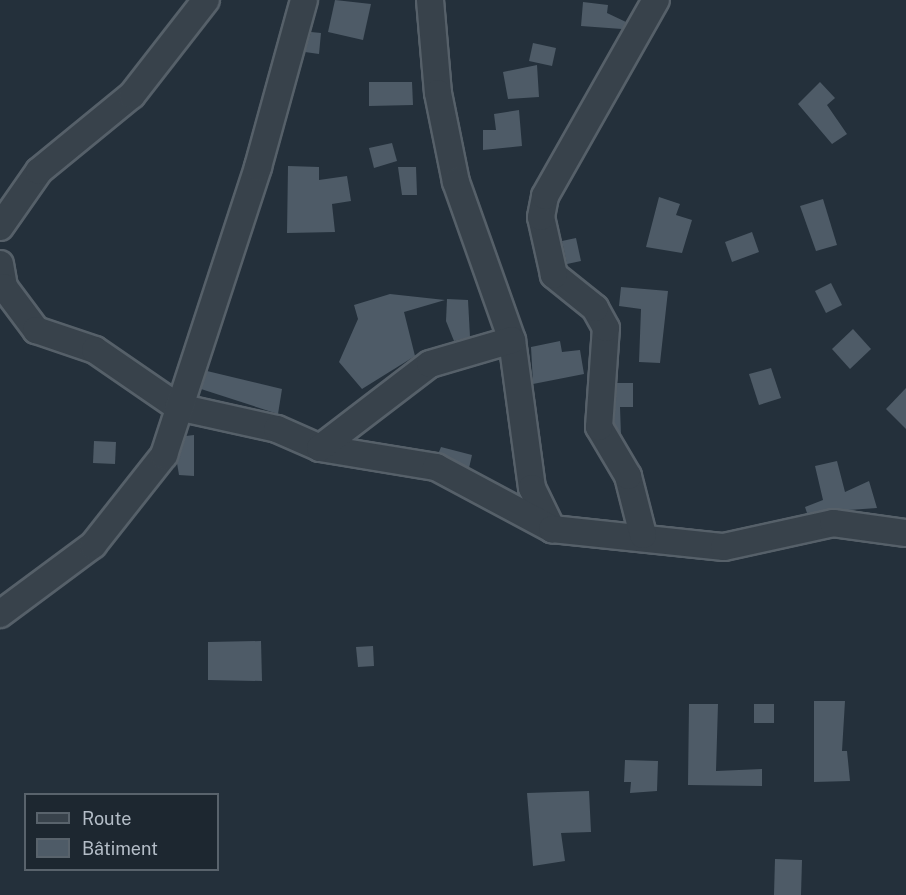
<!DOCTYPE html>
<meta charset="utf-8">
<style>
body{margin:0}
#map{position:relative;width:906px;height:895px;overflow:hidden;background:#24303b;font-family:"Public Sans",sans-serif}
div>[style]{position:absolute}
.building>*{inset:0;background:#4e5b67}
.roads{filter:drop-shadow(2px 0 #566069) drop-shadow(-2px 0 #566069) drop-shadow(0 2px #566069) drop-shadow(0 -2px #566069)}
.street>*{height:26px;margin:-13px;padding:0 13px;transform-origin:13px;border-radius:13px;background:#38424b}
span{translate:-50% -50%;white-space:nowrap;text-align:center;line-height:1.15;-webkit-text-stroke:5px #1d2730;paint-order:stroke}
.legend{position:absolute;left:24px;top:793px;width:195px;height:78px;box-sizing:border-box;background:#1d2730;border:2px solid #59636c;margin:0;padding:8px 10px;list-style:none;font-size:18px;color:#b4bdc7}
.legend li{display:flex;align-items:center;gap:12px;height:30px}
.legend b{width:30px;border:2px solid #59636c}
</style>
<div id="map">
<div class="building">
<i style="clip-path:polygon(335px 0,371px 4px,363px 40px,328px 32px)"></i>
<i style="clip-path:polygon(583px 2px,608px 5px,607px 13px,626px 22px,622px 29px,581px 26px)"></i>
<i style="clip-path:polygon(311px 32px,321px 33px,319px 54px,305px 52px)"></i>
<i style="clip-path:polygon(533px 43px,556px 48px,552px 66px,529px 61px)"></i>
<i style="clip-path:polygon(537px 65px,539px 97px,508px 99px,503px 72px)"></i>
<i style="clip-path:polygon(369px 82px,412px 82px,413px 105px,369px 106px)"></i>
<i style="clip-path:polygon(820px 82px,835px 98px,827px 105px,847px 134px,832px 144px,798px 104px)"></i>
<i style="clip-path:polygon(519px 110px,522px 146px,483px 150px,483px 130px,496px 130px,494px 114px)"></i>
<i style="clip-path:polygon(392px 143px,397px 161px,374px 168px,369px 148px)"></i>
<i style="clip-path:polygon(288px 166px,319px 167px,319px 180px,347px 176px,351px 201px,332px 204px,335px 232px,287px 233px)"></i>
<i style="clip-path:polygon(398px 167px,416px 167px,417px 195px,402px 195px)"></i>
<i style="clip-path:polygon(659px 197px,680px 204px,676px 215px,692px 220px,682px 253px,646px 247px)"></i>
<i style="clip-path:polygon(823px 199px,837px 245px,816px 251px,800px 206px)"></i>
<i style="clip-path:polygon(752px 232px,759px 252px,732px 262px,725px 242px)"></i>
<i style="clip-path:polygon(576px 238px,581px 261px,567px 264px,562px 241px)"></i>
<i style="clip-path:polygon(831px 283px,842px 305px,826px 313px,815px 291px)"></i>
<i style="clip-path:polygon(621px 287px,668px 291px,660px 363px,639px 362px,641px 309px,619px 306px)"></i>
<i style="clip-path:polygon(390px 294px,445px 300px,404px 312px,415px 356px,362px 389px,339px 362px,358px 319px,354px 305px)"></i>
<i style="clip-path:polygon(447px 299px,468px 300px,470px 337px,454px 341px,446px 321px)"></i>
<i style="clip-path:polygon(853px 329px,871px 349px,850px 369px,832px 349px)"></i>
<i style="clip-path:polygon(560px 341px,562px 352px,580px 350px,584px 374px,533px 384px,531px 347px)"></i>
<i style="clip-path:polygon(771px 368px,781px 398px,759px 405px,749px 374px)"></i>
<i style="clip-path:polygon(207px 371px,282px 389px,278px 414px,201px 389px)"></i>
<i style="clip-path:polygon(617px 383px,633px 383px,633px 407px,620px 407px,621px 435px,614px 423px)"></i>
<i style="clip-path:polygon(906px 388px,906px 429px,886px 409px)"></i>
<i style="clip-path:polygon(194px 435px,194px 476px,179px 475px,177px 463px,186px 436px)"></i>
<i style="clip-path:polygon(94px 441px,116px 442px,115px 464px,93px 463px)"></i>
<i style="clip-path:polygon(441px 447px,472px 455px,469px 468px,439px 452px)"></i>
<i style="clip-path:polygon(837px 461px,845px 492px,869px 481px,877px 508px,807px 513px,805px 507px,823px 500px,815px 466px)"></i>
<i style="clip-path:polygon(261px 641px,262px 681px,208px 680px,208px 642px)"></i>
<i style="clip-path:polygon(373px 646px,374px 666px,358px 667px,356px 647px)"></i>
<i style="clip-path:polygon(814px 701px,845px 701px,842px 751px,847px 751px,850px 781px,814px 782px)"></i>
<i style="clip-path:polygon(689px 704px,718px 704px,716px 771px,762px 769px,762px 786px,688px 785px)"></i>
<i style="clip-path:polygon(754px 704px,774px 704px,774px 723px,754px 723px)"></i>
<i style="clip-path:polygon(625px 760px,658px 761px,657px 791px,630px 793px,631px 782px,624px 782px)"></i>
<i style="clip-path:polygon(589px 791px,591px 832px,561px 833px,565px 861px,533px 866px,527px 793px)"></i>
<i style="clip-path:polygon(775px 859px,802px 860px,801px 895px,774px 895px)"></i>
</div>
<div class="roads">
<div class="street">
<i style="left:430px;top:0;width:93px;rotate:85.1deg"></i>
<i style="left:438px;top:93px;width:91px;rotate:78.6deg"></i>
<i style="left:456px;top:182px;width:168px;rotate:70.5deg"></i>
<i style="left:512px;top:340px;width:149px;rotate:82.3deg"></i>
<i style="left:532px;top:488px;width:46px;rotate:64deg"></i>
<i style="left:0;top:227px;width:68px;rotate:-55.1deg"></i>
<i style="left:39px;top:171px;width:120px;rotate:-39.3deg"></i>
<i style="left:132px;top:95px;width:120px;rotate:-52.1deg"></i>
<i style="left:0;top:264px;width:23px;rotate:80deg"></i>
<i style="left:4px;top:287px;width:54px;rotate:53.3deg"></i>
<i style="left:36px;top:330px;width:62px;rotate:18.7deg"></i>
<i style="left:95px;top:350px;width:101px;rotate:34.5deg"></i>
<i style="left:178px;top:407px;width:101px;rotate:12.5deg"></i>
<i style="left:277px;top:429px;width:47px;rotate:23.8deg"></i>
<i style="left:320px;top:448px;width:118px;rotate:9.3deg"></i>
<i style="left:436px;top:467px;width:132px;rotate:28.1deg"></i>
<i style="left:552px;top:529px;width:173px;rotate:6deg"></i>
<i style="left:724px;top:547px;width:112px;rotate:-12.4deg"></i>
<i style="left:833px;top:523px;width:74px;rotate:7.8deg"></i>
<i style="left:320px;top:448px;width:138px;rotate:-37.4deg"></i>
<i style="left:430px;top:364px;width:85px;rotate:-16.3deg"></i>
<i style="left:643px;top:535px;width:61px;rotate:-104.3deg"></i>
<i style="left:628px;top:476px;width:57px;rotate:-120.6deg"></i>
<i style="left:599px;top:427px;width:99px;rotate:-86deg"></i>
<i style="left:606px;top:328px;width:23px;rotate:-119deg"></i>
<i style="left:595px;top:308px;width:53px;rotate:-141.2deg"></i>
<i style="left:554px;top:275px;width:59px;rotate:-102.6deg"></i>
<i style="left:541px;top:217px;width:21px;rotate:-79deg"></i>
<i style="left:545px;top:196px;width:225px;rotate:-60.5deg"></i>
<i style="left:0;top:614px;width:116px;rotate:-36.6deg"></i>
<i style="left:93px;top:545px;width:115px;rotate:-51.7deg"></i>
<i style="left:164px;top:455px;width:303px;rotate:-71.9deg"></i>
<i style="left:258px;top:167px;width:173px;rotate:-74.6deg"></i>
</div>
</div>
<ul class="legend">
<li><b style="height:8px;background:#38424b"></b>Route</li>
<li><b style="height:16px;background:#4e5b67"></b>Bâtiment</li>
</ul>
</div>
